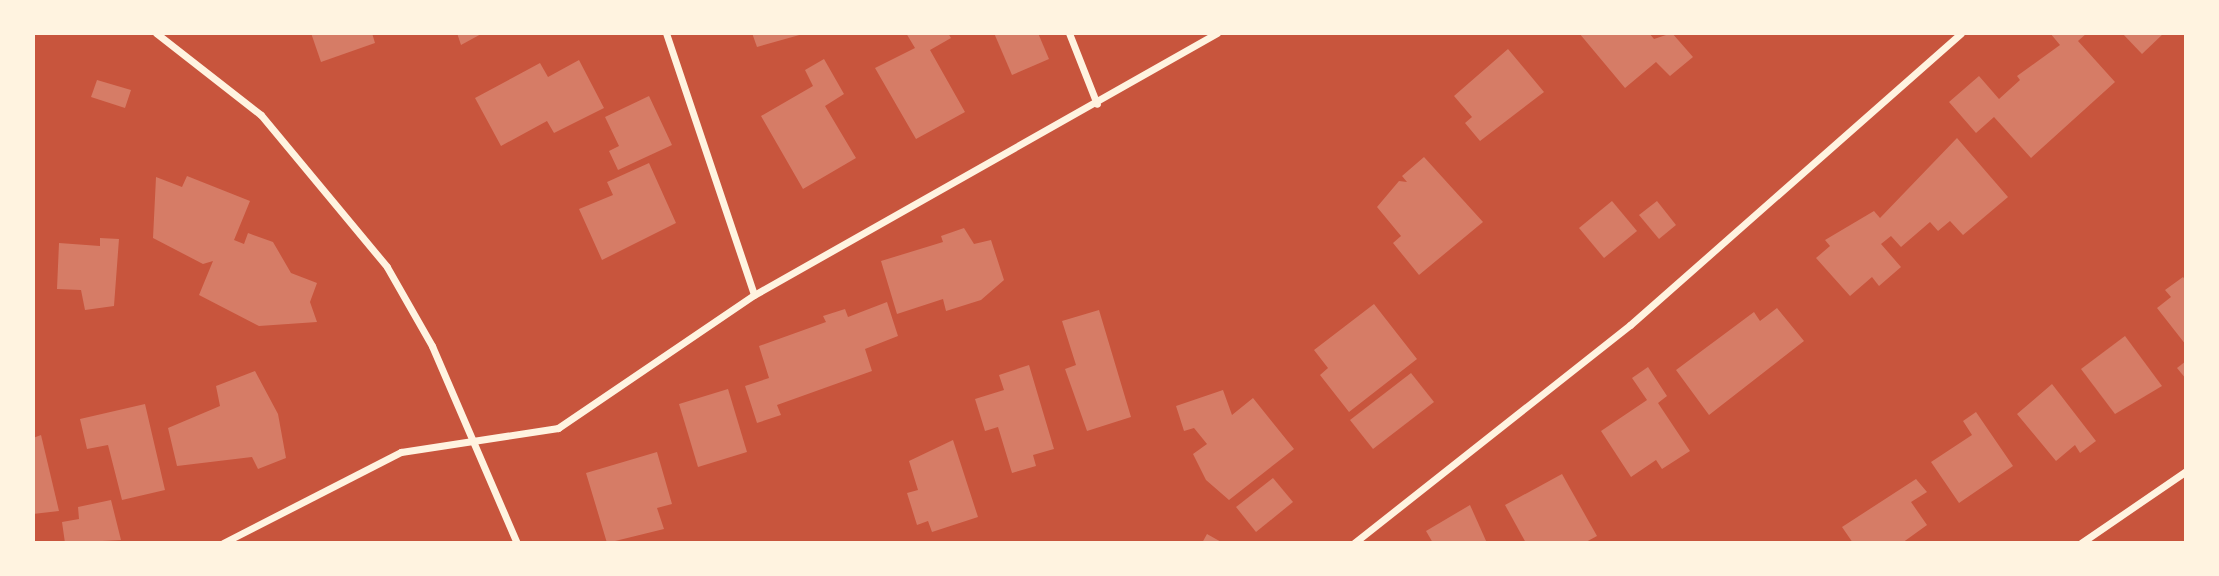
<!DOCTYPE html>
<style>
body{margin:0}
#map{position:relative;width:2219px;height:576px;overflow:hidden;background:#c8553d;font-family:"Asap Condensed",sans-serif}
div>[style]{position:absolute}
.building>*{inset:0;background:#d67c66}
.minor>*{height:7px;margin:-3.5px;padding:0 3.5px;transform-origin:3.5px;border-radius:3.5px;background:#fff3e0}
span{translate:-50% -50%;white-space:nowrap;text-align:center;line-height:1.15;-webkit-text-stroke:5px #fff3e0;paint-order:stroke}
.frame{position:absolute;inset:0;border:35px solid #fff3e0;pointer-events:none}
</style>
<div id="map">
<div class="building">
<i style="clip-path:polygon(311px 33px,372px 33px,375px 43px,321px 62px)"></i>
<i style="clip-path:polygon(457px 33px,483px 33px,461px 45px)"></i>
<i style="clip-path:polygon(752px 33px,803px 33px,803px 34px,757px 47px)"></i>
<i style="clip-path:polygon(906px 33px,948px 33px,951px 38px,930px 50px,965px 112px,916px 139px,875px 68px,915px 48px)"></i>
<i style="clip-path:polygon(994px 33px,1038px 33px,1049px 59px,1012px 75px)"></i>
<i style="clip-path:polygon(1579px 33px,1649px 33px,1654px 39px,1672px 33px,1693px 57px,1670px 76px,1656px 62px,1625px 88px)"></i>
<i style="clip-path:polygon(2050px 33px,2087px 33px,2078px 41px,2115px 82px,2031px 158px,1994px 117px,1976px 133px,1949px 102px,1979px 76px,1999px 99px,2020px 80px,2017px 76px,2060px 45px)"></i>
<i style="clip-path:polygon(2122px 33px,2164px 33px,2142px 54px)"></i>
<i style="clip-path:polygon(1508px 49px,1544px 92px,1480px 141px,1465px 123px,1472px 117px,1454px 96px)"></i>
<i style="clip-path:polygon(824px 59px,844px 94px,825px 106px,856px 158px,803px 189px,761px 116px,813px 86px,805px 70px)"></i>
<i style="clip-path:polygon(579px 60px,604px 108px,554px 133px,547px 121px,501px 146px,475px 98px,540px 63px,548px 77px)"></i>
<i style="clip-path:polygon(97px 80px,131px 90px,125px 108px,91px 97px)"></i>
<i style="clip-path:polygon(649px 96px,672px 145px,618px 170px,609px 151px,619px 146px,605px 117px)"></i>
<i style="clip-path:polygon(1957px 138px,2008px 197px,1963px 235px,1950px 221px,1938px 231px,1930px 222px,1901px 247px,1891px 236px,1881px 244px,1901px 267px,1879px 286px,1872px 277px,1850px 296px,1816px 258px,1830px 246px,1825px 240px,1874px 211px,1880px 218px)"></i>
<i style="clip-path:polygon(1424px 157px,1483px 222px,1419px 275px,1393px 243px,1401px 236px,1377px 207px,1399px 181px,1407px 182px,1402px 176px)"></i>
<i style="clip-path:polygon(649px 163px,676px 223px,602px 260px,579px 209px,613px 195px,607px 182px)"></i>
<i style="clip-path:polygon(187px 176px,250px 201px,234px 240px,244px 244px,248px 233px,273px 242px,291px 273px,317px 283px,310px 302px,317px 322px,259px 326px,199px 295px,213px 261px,203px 264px,153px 238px,156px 177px,182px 187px)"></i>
<i style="clip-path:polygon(1612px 201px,1637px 231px,1604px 258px,1579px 228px)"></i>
<i style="clip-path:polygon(1657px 201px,1676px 225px,1659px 239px,1639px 215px)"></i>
<i style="clip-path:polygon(964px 228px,974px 244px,991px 240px,1004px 280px,981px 300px,946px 311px,943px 299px,897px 314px,881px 261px,943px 242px,941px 236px)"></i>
<i style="clip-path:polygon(100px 238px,119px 239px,114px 306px,85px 310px,81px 290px,57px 289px,59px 243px,100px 246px)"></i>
<i style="clip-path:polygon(2183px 277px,2186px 281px,2186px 345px,2157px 308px,2171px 297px,2165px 290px)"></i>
<i style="clip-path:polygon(887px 302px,898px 336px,865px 349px,872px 371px,777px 405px,781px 415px,757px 423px,745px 386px,769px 378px,759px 346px,826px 322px,823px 316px,845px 309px,848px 317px)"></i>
<i style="clip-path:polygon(1374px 304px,1417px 359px,1349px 412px,1320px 375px,1328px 368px,1314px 350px)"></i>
<i style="clip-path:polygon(1777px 308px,1804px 341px,1709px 415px,1676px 370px,1754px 312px,1760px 321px)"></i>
<i style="clip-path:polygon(1099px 310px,1131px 417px,1087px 431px,1065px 369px,1076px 365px,1062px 321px)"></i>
<i style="clip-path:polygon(2125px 336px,2162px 386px,2115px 414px,2081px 369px)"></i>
<i style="clip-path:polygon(2186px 361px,2186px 379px,2177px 368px)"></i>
<i style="clip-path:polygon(1029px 365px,1054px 449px,1033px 455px,1036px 466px,1012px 473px,998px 427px,985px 431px,975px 399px,1004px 390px,999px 375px)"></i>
<i style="clip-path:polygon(1648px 367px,1667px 396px,1658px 403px,1690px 451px,1662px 469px,1656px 460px,1631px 477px,1601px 431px,1647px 400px,1632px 378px)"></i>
<i style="clip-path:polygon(255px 371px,278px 414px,286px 458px,258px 469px,252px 457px,177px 466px,168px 428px,220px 406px,216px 386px)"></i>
<i style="clip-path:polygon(1411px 373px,1434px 402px,1373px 449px,1350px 420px)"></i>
<i style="clip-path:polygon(2052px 384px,2096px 441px,2080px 453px,2075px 445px,2056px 461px,2017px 414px)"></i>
<i style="clip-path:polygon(728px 389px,747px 452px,698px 467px,679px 404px)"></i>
<i style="clip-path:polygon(1223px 390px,1232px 415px,1253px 398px,1294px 449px,1229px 500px,1206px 480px,1193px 454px,1207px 444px,1194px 428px,1184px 431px,1176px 406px)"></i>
<i style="clip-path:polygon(145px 404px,165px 490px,122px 500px,108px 445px,87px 449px,80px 419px)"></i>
<i style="clip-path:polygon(1976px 412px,2013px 466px,1959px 503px,1931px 462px,1972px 435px,1963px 421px)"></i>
<i style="clip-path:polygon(41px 435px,59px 511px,33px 514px,33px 438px)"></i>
<i style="clip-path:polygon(953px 440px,978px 517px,932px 532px,928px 521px,917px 525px,907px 493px,918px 490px,909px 461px)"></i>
<i style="clip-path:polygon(657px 452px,672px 504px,657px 508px,664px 529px,607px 543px,586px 473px)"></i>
<i style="clip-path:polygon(1562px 474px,1597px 536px,1584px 543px,1526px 543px,1505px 505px)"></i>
<i style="clip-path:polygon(1273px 478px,1293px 502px,1256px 532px,1236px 507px)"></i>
<i style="clip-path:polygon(1916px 479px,1927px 492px,1911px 502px,1927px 525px,1902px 543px,1853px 543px,1842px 527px)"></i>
<i style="clip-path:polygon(111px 500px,121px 540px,65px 543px,62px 522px,79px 519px,78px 507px)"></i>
<i style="clip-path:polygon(1470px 505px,1487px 543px,1433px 543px,1426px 531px)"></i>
<i style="clip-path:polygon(1207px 534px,1223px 543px,1202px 543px)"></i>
</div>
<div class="minor">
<i style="left:156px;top:33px;width:133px;rotate:38deg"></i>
<i style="left:261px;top:115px;width:197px;rotate:50.3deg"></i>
<i style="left:387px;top:267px;width:91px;rotate:60.3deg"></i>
<i style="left:432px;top:346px;width:215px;rotate:66.7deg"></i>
<i style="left:666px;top:33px;width:276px;rotate:71.4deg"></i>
<i style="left:1069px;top:33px;width:76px;rotate:68.5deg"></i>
<i style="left:223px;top:543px;width:200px;rotate:-27.1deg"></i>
<i style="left:401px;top:452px;width:159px;rotate:-8.7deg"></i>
<i style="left:558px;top:428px;width:237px;rotate:-34.2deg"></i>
<i style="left:754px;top:295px;width:532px;rotate:-29.5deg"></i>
<i style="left:1354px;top:543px;width:352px;rotate:-38.3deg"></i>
<i style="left:1630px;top:325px;width:441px;rotate:-41.4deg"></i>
<i style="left:2081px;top:543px;width:127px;rotate:-34.4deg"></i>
</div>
<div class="frame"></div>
</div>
